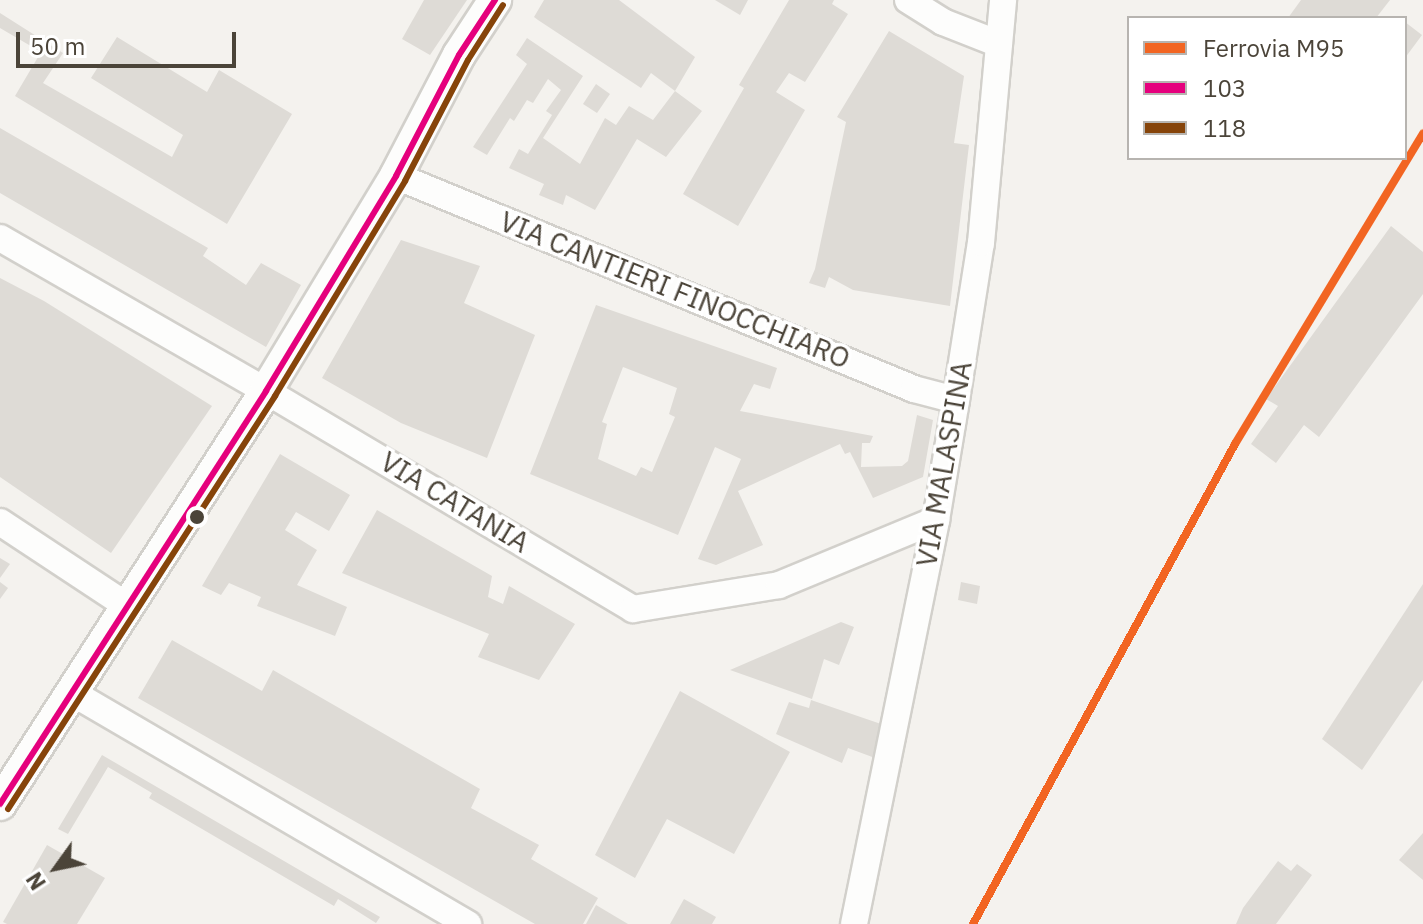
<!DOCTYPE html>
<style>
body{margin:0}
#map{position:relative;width:1423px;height:924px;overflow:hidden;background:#f4f2ee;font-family:"IBM Plex Sans",sans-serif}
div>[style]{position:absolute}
.building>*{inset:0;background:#dedbd6}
.roads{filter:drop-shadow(2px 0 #d2d0cb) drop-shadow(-2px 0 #d2d0cb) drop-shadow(0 2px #d2d0cb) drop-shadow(0 -2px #d2d0cb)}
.minor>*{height:26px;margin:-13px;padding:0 13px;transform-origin:13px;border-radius:13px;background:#fdfdfc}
.tertiary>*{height:32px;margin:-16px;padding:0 16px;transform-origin:16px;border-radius:16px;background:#fdfdfc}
.bus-1>*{height:6px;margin:-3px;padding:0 3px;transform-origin:3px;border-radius:3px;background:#e5007d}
.bus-2>*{height:6px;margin:-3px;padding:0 3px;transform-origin:3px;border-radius:3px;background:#86440a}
.rail-1>*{height:8px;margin:-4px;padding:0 4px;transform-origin:4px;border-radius:4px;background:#f26522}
.dots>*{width:22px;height:22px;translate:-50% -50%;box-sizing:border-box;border:4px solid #fff;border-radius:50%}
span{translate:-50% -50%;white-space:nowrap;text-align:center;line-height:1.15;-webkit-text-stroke:7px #fff;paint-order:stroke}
.street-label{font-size:28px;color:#4b4439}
.legend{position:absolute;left:1127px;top:16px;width:280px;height:144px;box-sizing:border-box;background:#fff;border:2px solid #b7b4b0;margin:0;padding:10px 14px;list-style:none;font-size:24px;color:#4b4439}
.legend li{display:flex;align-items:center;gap:16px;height:40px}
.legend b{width:40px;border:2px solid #b7b4b0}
.north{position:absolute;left:16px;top:828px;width:80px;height:80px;-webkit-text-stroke:6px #fff;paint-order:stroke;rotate:237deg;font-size:22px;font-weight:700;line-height:32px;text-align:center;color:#4b4439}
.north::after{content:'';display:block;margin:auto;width:28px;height:36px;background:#4b4439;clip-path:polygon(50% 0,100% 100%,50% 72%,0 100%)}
.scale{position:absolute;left:16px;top:32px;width:220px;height:36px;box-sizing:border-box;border:4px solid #4b4439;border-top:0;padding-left:10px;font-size:24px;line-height:28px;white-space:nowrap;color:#4b4439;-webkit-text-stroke:6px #fff;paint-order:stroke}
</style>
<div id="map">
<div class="building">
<i style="clip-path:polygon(424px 0,467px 0,430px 55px,402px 39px)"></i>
<i style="clip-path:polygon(544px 0,619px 0,695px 57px,675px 91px,702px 111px,666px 157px,637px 139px,595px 210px,566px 195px,563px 205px,539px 195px,544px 184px,509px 168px,519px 149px,528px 154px,552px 115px,546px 111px,561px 90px,548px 79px,533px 103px,527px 100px,514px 121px,510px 118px,487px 155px,473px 147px,527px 64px,516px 55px,527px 38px,583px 76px,543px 138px,580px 164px,605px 118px,616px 125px,629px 106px,653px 120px,675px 91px,651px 73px,641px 88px,538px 20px,534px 17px)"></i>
<i style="clip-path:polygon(715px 0,748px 0,740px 15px)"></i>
<i style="clip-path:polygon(789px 0,834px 0,832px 4px,848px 14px,805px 82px,789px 73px,776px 92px,805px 110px,738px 226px,683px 194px,744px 88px,739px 85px)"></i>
<i style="clip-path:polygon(1301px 0,1390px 0,1376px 18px,1288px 18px)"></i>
<i style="clip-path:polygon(0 13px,63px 53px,43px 83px,172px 157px,183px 135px,91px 78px,117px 37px,207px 92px,219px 70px,292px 114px,227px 224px,15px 96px,41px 52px,0 28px)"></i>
<i style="clip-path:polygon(1405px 22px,1422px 35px,1405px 58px)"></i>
<i style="clip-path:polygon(889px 31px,964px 76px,954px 143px,969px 145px,950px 306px,853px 290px,829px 277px,825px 288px,809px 283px,815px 269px,846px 122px,837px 117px)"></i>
<i style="clip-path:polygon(596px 84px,610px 94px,597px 113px,583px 104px)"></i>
<i style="clip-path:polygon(0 128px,208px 248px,203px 256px,246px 285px,261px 263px,301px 285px,266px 347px,0 193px)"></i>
<i style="clip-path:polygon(1391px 226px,1423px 252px,1423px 294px,1319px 437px,1304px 425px,1276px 463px,1251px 444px,1278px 406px,1266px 399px)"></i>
<i style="clip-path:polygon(401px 240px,480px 266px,464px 303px,535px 335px,487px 458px,401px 423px,322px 378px)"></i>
<i style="clip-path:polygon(0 278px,44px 301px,212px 406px,111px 553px,0 477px)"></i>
<i style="clip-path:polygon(evenodd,596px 305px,777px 368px,770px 389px,754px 384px,740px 411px,873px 436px,870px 443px,862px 443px,861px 467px,902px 466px,908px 461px,917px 415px,933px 420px,923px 477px,873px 498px,850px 452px,845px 454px,840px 444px,738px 491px,763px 545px,716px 565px,698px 559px,741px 459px,715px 447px,678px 535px,530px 474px,596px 305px,623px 367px,677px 388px,669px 414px,675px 417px,652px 472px,641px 467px,636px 476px,598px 459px,607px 424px,602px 422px,623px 367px)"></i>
<i style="clip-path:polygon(280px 454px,350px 495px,329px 531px,296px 512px,285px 530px,317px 550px,297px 585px,347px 607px,335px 636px,257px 606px,261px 597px,229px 583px,221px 595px,202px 586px)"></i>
<i style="clip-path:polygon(377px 510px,492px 576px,488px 597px,503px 604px,509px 586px,575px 624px,539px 680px,478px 657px,489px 634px,342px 573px)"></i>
<i style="clip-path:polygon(0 558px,10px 564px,0 578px)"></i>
<i style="clip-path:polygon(0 582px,8px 588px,0 599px)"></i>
<i style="clip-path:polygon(961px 582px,980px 586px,977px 604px,958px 600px)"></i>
<i style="clip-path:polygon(1423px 584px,1423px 680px,1362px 770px,1322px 739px)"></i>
<i style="clip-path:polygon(841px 622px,854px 627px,839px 665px,824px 659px,812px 699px,730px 670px)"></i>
<i style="clip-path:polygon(172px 640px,262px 691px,273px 670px,480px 789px,471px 808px,539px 845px,531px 859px,598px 898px,583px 924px,535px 924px,138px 698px)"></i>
<i style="clip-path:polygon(680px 691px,790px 752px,734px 854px,667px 819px,635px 878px,595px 855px)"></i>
<i style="clip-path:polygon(811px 700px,881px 724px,875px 758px,848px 748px,842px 763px,776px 734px,789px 702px,809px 708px)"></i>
<i style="clip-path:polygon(102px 755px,380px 917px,376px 923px,338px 899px,334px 906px,149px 798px,152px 793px,108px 767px,68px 834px,58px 829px)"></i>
<i style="clip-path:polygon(1423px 833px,1423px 880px,1399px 860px)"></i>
<i style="clip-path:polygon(47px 845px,105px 878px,77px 924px,7px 924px,3px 922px)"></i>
<i style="clip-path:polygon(1278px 861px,1291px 871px,1297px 864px,1312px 875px,1276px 924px,1236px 924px,1243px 908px)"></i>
<i style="clip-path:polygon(684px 899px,716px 917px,712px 924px,670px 924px)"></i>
<i style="clip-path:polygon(596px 905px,628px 924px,586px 924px)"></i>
</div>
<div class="roads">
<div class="minor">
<i style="left:908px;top:0;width:41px;rotate:32.2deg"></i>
<i style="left:943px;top:22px;width:60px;rotate:21.4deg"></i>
<i style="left:396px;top:176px;width:560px;rotate:22.35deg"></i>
<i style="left:914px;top:389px;width:43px;rotate:14.7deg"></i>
<i style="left:0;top:238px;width:307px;rotate:29.9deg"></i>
<i style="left:266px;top:391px;width:427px;rotate:30.7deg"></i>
<i style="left:633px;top:609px;width:148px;rotate:-9.3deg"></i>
<i style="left:779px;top:585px;width:170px;rotate:-22.5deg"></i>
<i style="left:0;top:522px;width:151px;rotate:33.4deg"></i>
<i style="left:71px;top:692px;width:460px;rotate:30.3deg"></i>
<i style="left:854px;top:924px;width:412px;rotate:-78.5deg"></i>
<i style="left:936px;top:520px;width:122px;rotate:-80.5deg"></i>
<i style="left:956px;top:400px;width:159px;rotate:-81deg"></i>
<i style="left:981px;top:243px;width:244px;rotate:-84.8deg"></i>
</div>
<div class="tertiary">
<i style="left:0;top:804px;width:491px;rotate:-57.2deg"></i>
<i style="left:266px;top:391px;width:251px;rotate:-58.8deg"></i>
<i style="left:396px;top:176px;width:136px;rotate:-62.5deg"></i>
<i style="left:459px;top:55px;width:66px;rotate:-56.8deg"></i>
</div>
</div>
<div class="bus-1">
<i style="left:0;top:804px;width:491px;rotate:-57.2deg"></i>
<i style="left:266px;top:391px;width:251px;rotate:-58.8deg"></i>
<i style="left:396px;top:176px;width:136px;rotate:-62.5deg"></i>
<i style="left:459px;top:55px;width:66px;rotate:-56.8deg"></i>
</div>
<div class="bus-2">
<i style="left:8px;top:809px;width:492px;rotate:-57.1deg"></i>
<i style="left:275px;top:396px;width:251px;rotate:-58.8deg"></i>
<i style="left:405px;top:181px;width:136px;rotate:-62.5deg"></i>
<i style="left:468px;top:60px;width:65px;rotate:-57.5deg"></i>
</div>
<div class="rail-1">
<i style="left:973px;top:924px;width:547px;rotate:-61.37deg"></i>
<i style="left:1235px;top:444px;width:363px;rotate:-58.8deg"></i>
</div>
<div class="dots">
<i style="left:197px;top:517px;background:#4b4439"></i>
</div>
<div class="street-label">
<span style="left:675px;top:290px;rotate:22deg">VIA CANTIERI FINOCCHIARO</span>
<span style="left:944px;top:464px;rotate:-80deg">VIA MALASPINA</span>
<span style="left:455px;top:502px;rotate:31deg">VIA CATANIA</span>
</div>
<ul class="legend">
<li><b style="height:10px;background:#f26522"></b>Ferrovia M95</li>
<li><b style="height:10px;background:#e5007d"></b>103</li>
<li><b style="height:10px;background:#86440a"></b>118</li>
</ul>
<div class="north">N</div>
<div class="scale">50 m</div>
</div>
